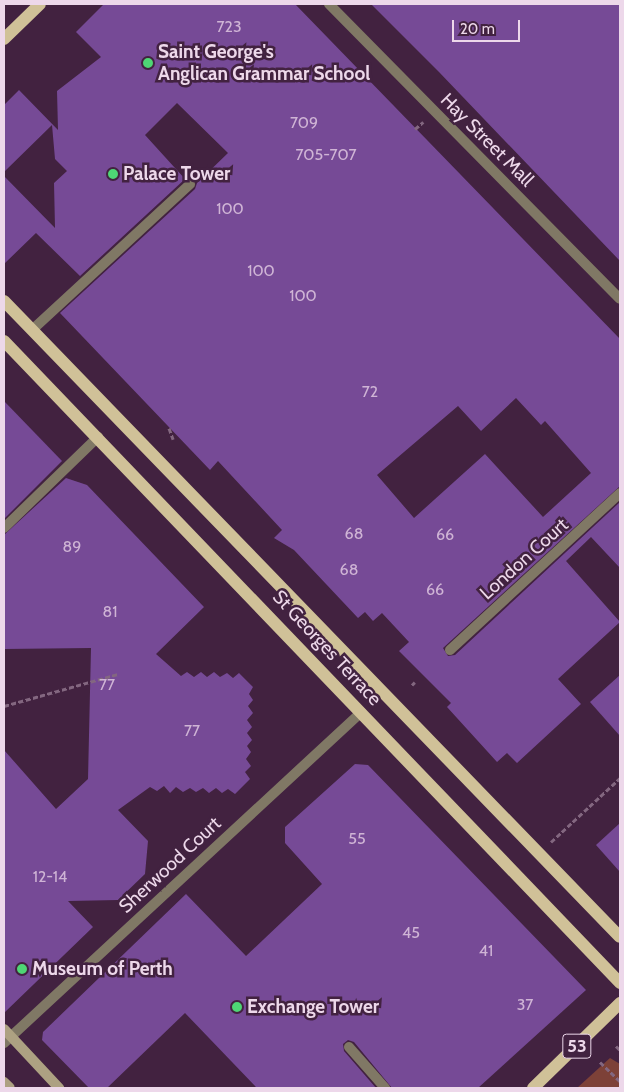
<!DOCTYPE html>
<style>
body{margin:0}
#map{position:relative;width:624px;height:1092px;overflow:hidden;background:#422240;font-family:Cabin,sans-serif}
div>[style]{position:absolute}
.green>*{inset:0;background:#7d4138}
.building>*{inset:0;background:#764a96}
.path>*{height:3px;margin-top:-1.5px;transform-origin:0;background:repeating-linear-gradient(90deg,#836780 0 5px,transparent 0 7.5px)}
.lane>*{height:10px;margin:-5px;padding:0 5px;transform-origin:5px;border-radius:5px;background:#807865}
.street>*{height:10px;margin:-5px;padding:0 5px;transform-origin:5px;border-radius:5px;background:#807865}
.secondary>*{height:10px;margin:-5px;padding:0 5px;transform-origin:5px;border-radius:5px;background:#ada182}
.primary>*{height:12px;margin:-6px;padding:0 6px;transform-origin:6px;border-radius:6px;background:#d0c198}
.dots>*{width:14px;height:14px;translate:-50% -50%;box-sizing:border-box;border:2px solid #422240;border-radius:50%}
span{translate:-50% -50%;white-space:nowrap;text-align:center;line-height:1.15;-webkit-text-stroke:5px #422240;paint-order:stroke}
.number-label{font-size:16px;color:#cfb4d5}
.number-label span{-webkit-text-stroke-width:0}
.shield-label span{padding:1px 4px;background:#422240;border:1px solid;border-radius:4px;-webkit-text-stroke-width:0}
.shield-label{font-size:18px;color:#edd8ea;font-weight:700}
.poi-label{font-size:19px;color:#edd8ea;font-weight:700}
.left{translate:0 -50%;text-align:left}
.street-label{font-size:19px;color:#edd8ea}
.frame{position:absolute;inset:0;border:5px solid #edd8ea;pointer-events:none}
.scale{position:absolute;left:452px;top:20px;width:68px;height:22px;box-sizing:border-box;border:2px solid #edd8ea;border-top:0;padding-left:6px;font-size:15px;line-height:18px;white-space:nowrap;color:#edd8ea;-webkit-text-stroke:4px #422240;paint-order:stroke}
</style>
<div id="map">
<div class="green">
<i style="clip-path:polygon(610px 1058px,620px 1064px,620px 1088px,577px 1088px)"></i>
</div>
<div class="building">
<i style="clip-path:polygon(evenodd,104px 4px,295px 4px,620px 339px,620px 486px,443px 648px,448px 656px,455px 655px,620px 502px,620px 568px,591px 537px,566px 561px,620px 622px,558px 679px,581px 704px,517px 763px,507px 753px,497px 762px,447px 707px,451px 703px,399px 651px,409px 642px,382px 613px,373px 621px,365px 612px,358px 618px,294px 550px,274px 538px,282px 530px,218px 461px,210px 470px,60px 313px,195px 189px,197px 183px,228px 153px,177px 103px,145px 135px,185px 179px,80px 276px,36px 233px,4px 264px,4px 176px,55px 228px,54px 183px,67px 171px,55px 159px,52px 125px,4px 172px,4px 105px,19px 90px,58px 130px,57px 91px,101px 57px,76px 32px,104px 4px,516px 398px,541px 425px,545px 421px,591px 473px,543px 517px,485px 454px,414px 518px,377px 475px,458px 406px,481px 431px,516px 398px)"></i>
<i style="clip-path:polygon(371px 4px,620px 4px,620px 261px,439px 72px)"></i>
<i style="clip-path:polygon(4px 401px,62px 461px,4px 519px)"></i>
<i style="clip-path:polygon(66px 478px,87px 485px,204px 607px,156px 654px,181px 676px,187px 672px,194px 677px,201px 672px,207px 677px,214px 672px,220px 677px,227px 673px,233px 678px,239px 673px,253px 687px,249px 694px,253px 700px,248px 706px,253px 713px,247px 720px,252px 727px,247px 733px,252px 740px,247px 746px,251px 752px,246px 759px,251px 766px,245px 772px,250px 779px,235px 794px,228px 789px,222px 793px,216px 788px,209px 793px,203px 788px,196px 792px,190px 788px,183px 792px,176px 787px,170px 793px,164px 786px,157px 791px,150px 787px,118px 810px,148px 841px,145px 874px,118px 900px,68px 901px,93px 927px,4px 1013px,4px 750px,56px 809px,88px 779px,91px 648px,4px 649px,4px 535px)"></i>
<i style="clip-path:polygon(620px 675px,620px 736px,590px 702px)"></i>
<i style="clip-path:polygon(355px 764px,368px 765px,586px 990px,478px 1088px,392px 1088px,354px 1042px,348px 1040px,343px 1044px,344px 1051px,376px 1088px,257px 1088px,185px 1013px,107px 1088px,89px 1088px,42px 1040px,43px 1032px,186px 894px,246px 956px,322px 884px,285px 843px,285px 827px)"></i>
<i style="clip-path:polygon(620px 823px,620px 872px,596px 845px)"></i>
</div>
<div class="path">
<i style="left:415px;top:129px;width:11px;rotate:-41deg"></i>
<i style="left:169px;top:428px;width:12px;rotate:70deg"></i>
<i style="left:412px;top:685px;width:4px;rotate:-45deg"></i>
<i style="left:4px;top:706px;width:118px;rotate:-15.7deg"></i>
<i style="left:551px;top:842px;width:94px;rotate:-42.8deg"></i>
<i style="left:616px;top:1046px;width:6px;rotate:45deg"></i>
<i style="left:600px;top:1062px;width:28px;rotate:44deg"></i>
</div>
<div class="lane">
<i style="left:32px;top:330px;width:215px;rotate:-42.7deg"></i>
<i style="left:349px;top:1047px;width:55px;rotate:48.7deg"></i>
</div>
<div class="street">
<i style="left:329px;top:4px;width:414px;rotate:45.4deg"></i>
<i style="left:4px;top:528px;width:131px;rotate:-44.1deg"></i>
<i style="left:450px;top:650px;width:231px;rotate:-42.7deg"></i>
<i style="left:4px;top:1043px;width:487px;rotate:-42.8deg"></i>
</div>
<div class="secondary">
<i style="left:4px;top:1029px;width:81px;rotate:47deg"></i>
<i style="left:4px;top:1082px;width:8px;rotate:45deg"></i>
</div>
<div class="primary">
<i style="left:4px;top:39px;width:50px;rotate:-44.2deg"></i>
<i style="left:4px;top:301px;width:885px;rotate:45.92deg"></i>
<i style="left:4px;top:341px;width:890px;rotate:46.18deg"></i>
<i style="left:533px;top:1088px;width:122px;rotate:-44.3deg"></i>
</div>
<div class="dots">
<i style="left:148px;top:63px;background:#4ed675"></i>
<i style="left:113px;top:174px;background:#4ed675"></i>
<i style="left:22px;top:969px;background:#4ed675"></i>
<i style="left:237px;top:1007px;background:#4ed675"></i>
</div>
<div class="number-label">
<span style="left:229px;top:27px">723</span>
<span style="left:304px;top:123px">709</span>
<span style="left:326px;top:155px">705-707</span>
<span style="left:230px;top:209px">100</span>
<span style="left:261px;top:271px">100</span>
<span style="left:303px;top:296px">100</span>
<span style="left:370px;top:392px">72</span>
<span style="left:354px;top:534px">68</span>
<span style="left:445px;top:535px">66</span>
<span style="left:72px;top:547px">89</span>
<span style="left:349px;top:570px">68</span>
<span style="left:435px;top:590px">66</span>
<span style="left:110px;top:612px">81</span>
<span style="left:107px;top:685px">77</span>
<span style="left:192px;top:731px">77</span>
<span style="left:357px;top:839px">55</span>
<span style="left:50px;top:877px">12-14</span>
<span style="left:411px;top:933px">45</span>
<span style="left:486px;top:951px">41</span>
<span style="left:525px;top:1005px">37</span>
</div>
<div class="shield-label">
<span style="left:577px;top:1046px">53</span>
</div>
<div class="poi-label">
<span class="left" style="left:158px;top:63px">Saint George's<br>Anglican Grammar School</span>
<span class="left" style="left:123px;top:174px">Palace Tower</span>
<span class="left" style="left:32px;top:969px">Museum of Perth</span>
<span class="left" style="left:247px;top:1007px">Exchange Tower</span>
</div>
<div class="street-label">
<span style="left:487px;top:140px;rotate:45deg">Hay Street Mall</span>
<span style="left:524px;top:559px;rotate:-42deg">London Court</span>
<span style="left:327px;top:648px;rotate:47deg">St Georges Terrace</span>
<span style="left:170px;top:865px;rotate:-43deg">Sherwood Court</span>
</div>
<div class="frame"></div>
<div class="scale">20 m</div>
</div>
